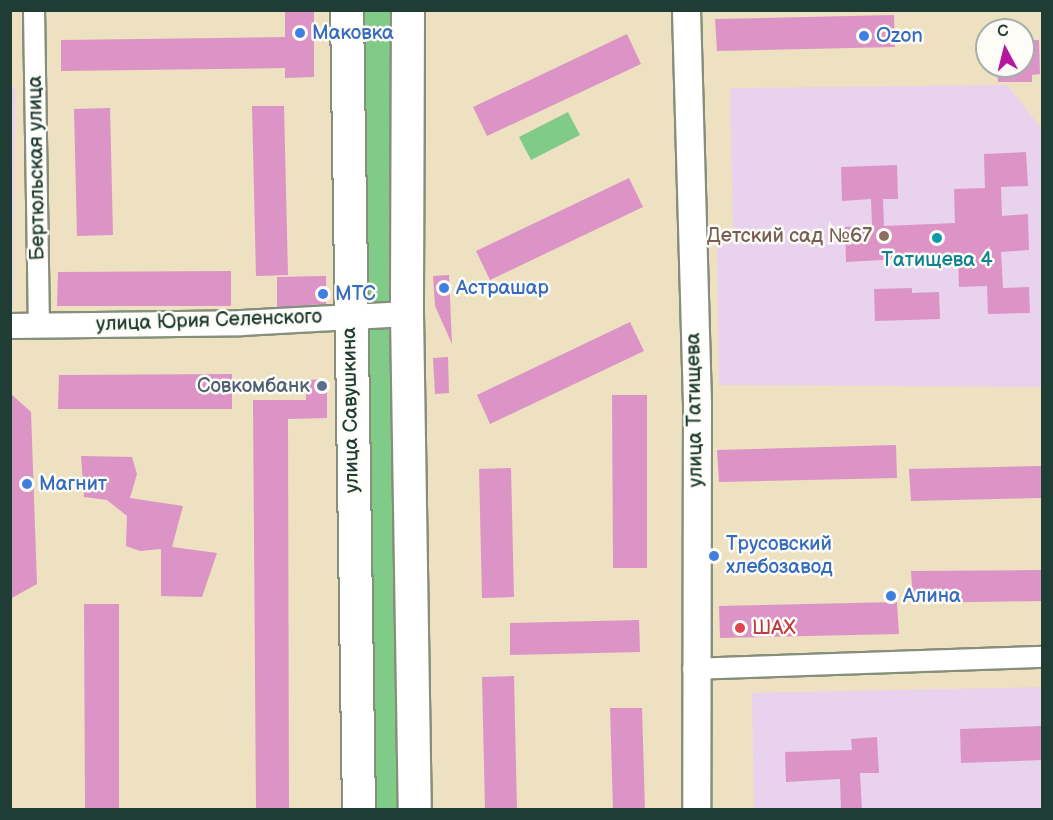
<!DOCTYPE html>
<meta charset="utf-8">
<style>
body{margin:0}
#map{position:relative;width:1053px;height:820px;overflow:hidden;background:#ede1c2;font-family:"Balsamiq Sans",sans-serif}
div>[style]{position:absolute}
.built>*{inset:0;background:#e8d2ee}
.green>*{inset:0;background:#81cb89}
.building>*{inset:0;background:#db94c5}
.roads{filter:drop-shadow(2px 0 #868f7b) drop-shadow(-2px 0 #868f7b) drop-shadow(0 2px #868f7b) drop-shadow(0 -2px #868f7b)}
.minor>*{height:20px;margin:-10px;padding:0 10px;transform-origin:10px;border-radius:10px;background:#fff}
.tertiary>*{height:24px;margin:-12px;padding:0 12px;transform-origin:12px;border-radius:12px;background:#fff}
.secondary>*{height:27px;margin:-13.5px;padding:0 13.5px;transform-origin:13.5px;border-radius:13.5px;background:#fff}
.trunk>*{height:32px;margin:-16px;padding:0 16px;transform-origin:16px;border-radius:16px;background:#fff}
.dots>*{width:16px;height:16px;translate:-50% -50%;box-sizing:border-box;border:3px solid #fdfcf7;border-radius:50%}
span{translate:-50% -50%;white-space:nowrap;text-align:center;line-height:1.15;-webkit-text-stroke:5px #fdfcf7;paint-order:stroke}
.shop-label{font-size:20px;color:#366cbe}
.left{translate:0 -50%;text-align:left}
.street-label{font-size:20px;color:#1f3d34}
.education-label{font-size:20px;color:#785e54}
.right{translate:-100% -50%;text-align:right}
.culture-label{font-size:20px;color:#0d838f}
.service-label{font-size:20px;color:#4e5e75}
.health-label{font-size:20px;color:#be3a42}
.frame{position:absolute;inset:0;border:12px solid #1f3d34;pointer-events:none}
.north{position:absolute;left:975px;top:18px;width:60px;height:60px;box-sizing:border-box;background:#fdfcf7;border:2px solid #a4b0a9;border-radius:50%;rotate:353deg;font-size:16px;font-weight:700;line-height:24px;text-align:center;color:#1f3d34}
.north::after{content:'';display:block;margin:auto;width:21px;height:27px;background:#b5179e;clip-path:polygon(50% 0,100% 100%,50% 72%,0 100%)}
</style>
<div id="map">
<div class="built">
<i style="clip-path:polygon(1007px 85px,1042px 129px,1042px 387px,719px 385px,717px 237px,733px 234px,730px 88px)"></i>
<i style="clip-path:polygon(11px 87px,15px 87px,13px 306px,10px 306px)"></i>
<i style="clip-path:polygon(1042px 687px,1042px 809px,754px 809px,752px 693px)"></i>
</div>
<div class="green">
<i style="clip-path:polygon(347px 11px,408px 11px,415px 809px,359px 809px)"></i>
<i style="clip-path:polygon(568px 112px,580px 135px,531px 160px,519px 137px)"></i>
</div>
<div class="building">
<i style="clip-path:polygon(285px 10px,314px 10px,314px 77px,285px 78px,285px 68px,61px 71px,61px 40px,285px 37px)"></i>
<i style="clip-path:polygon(894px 15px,895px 47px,717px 51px,715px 19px)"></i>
<i style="clip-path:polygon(627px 34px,641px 64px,487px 136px,473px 107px)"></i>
<i style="clip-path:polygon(1023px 40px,1039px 40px,1040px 74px,1032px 75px,1032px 82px,998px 82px,997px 66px,1023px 66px)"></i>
<i style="clip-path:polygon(252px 106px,284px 106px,288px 275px,256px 276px)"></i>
<i style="clip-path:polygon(110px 108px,113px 235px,77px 236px,74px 109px)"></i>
<i style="clip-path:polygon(1026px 152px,1028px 186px,1001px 187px,1002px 216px,1028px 214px,1029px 250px,1001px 252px,1003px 288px,1029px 287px,1030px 313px,988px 314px,987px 286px,959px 287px,958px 256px,846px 262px,845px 227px,872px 225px,871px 199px,842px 201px,841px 167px,897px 165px,898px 199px,883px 199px,884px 226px,955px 223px,954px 189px,985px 188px,984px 154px)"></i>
<i style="clip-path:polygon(629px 178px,643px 207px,490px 280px,476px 251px)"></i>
<i style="clip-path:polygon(231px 271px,231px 306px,57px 306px,58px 272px)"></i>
<i style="clip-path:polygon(449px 275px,452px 344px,435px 306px,433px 276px)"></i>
<i style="clip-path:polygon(326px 276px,326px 304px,277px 307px,277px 277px)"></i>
<i style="clip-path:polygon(912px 288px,912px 293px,939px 292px,940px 319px,875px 321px,874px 289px)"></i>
<i style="clip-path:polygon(630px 322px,644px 351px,490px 424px,477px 395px)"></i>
<i style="clip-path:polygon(448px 357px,449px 393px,435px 394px,433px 358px)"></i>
<i style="clip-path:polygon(232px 374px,232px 409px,58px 409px,59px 375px)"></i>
<i style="clip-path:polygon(327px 379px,327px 418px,288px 419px,289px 810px,256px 810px,253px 400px,306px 400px,306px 380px)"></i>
<i style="clip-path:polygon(10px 393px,31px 412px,37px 584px,10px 599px)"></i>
<i style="clip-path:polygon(612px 395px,647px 395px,647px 568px,613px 568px)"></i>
<i style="clip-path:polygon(896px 445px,897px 478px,719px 482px,717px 450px)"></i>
<i style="clip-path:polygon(81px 456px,132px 457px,137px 474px,130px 498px,183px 506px,172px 547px,217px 553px,202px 597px,161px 596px,161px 549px,140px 551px,126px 546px,127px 516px,107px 500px,84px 497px)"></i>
<i style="clip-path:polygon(1042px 466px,1042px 498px,911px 501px,909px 469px)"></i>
<i style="clip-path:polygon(511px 468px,514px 597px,482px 598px,479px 469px)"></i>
<i style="clip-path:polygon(1042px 570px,1042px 601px,913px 603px,911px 571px)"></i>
<i style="clip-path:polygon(897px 602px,899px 634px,720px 638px,719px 606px)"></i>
<i style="clip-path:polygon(84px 604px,119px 604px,119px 810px,85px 810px)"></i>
<i style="clip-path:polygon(639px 620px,640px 652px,510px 655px,510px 623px)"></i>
<i style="clip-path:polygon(514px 676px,517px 810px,485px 810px,482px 677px)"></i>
<i style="clip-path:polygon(610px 708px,642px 708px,645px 810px,613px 810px)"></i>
<i style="clip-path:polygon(1042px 726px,1042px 760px,961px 763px,960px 729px)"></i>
<i style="clip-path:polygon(877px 737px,879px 773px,860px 773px,862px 810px,841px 810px,840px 779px,786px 782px,785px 752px,852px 750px,851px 739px)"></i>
</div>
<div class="roads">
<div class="minor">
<i style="left:34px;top:10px;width:315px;rotate:89.1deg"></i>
<i style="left:693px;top:669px;width:349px;rotate:-2deg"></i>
</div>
<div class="tertiary">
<i style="left:10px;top:326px;width:232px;rotate:-0.7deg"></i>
<i style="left:242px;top:323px;width:165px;rotate:-3.1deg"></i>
</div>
<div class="secondary">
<i style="left:686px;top:10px;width:393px;rotate:88.4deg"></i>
<i style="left:697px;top:403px;width:407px;rotate:90.1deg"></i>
</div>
<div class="trunk">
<i style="left:347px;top:10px;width:800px;rotate:89.14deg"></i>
<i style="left:408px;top:10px;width:304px;rotate:90.2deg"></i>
<i style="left:407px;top:314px;width:496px;rotate:89.1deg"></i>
</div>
</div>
<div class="dots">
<i style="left:300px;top:33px;background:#3f7fe0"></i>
<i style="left:864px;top:36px;background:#3f7fe0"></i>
<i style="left:884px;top:236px;background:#8d6e63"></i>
<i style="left:937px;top:238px;background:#0f9aa8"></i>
<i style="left:444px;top:288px;background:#3f7fe0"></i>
<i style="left:323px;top:294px;background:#3f7fe0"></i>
<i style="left:322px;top:386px;background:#5c6f8a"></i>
<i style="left:27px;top:484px;background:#3f7fe0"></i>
<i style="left:714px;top:556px;background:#3f7fe0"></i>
<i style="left:891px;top:596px;background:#3f7fe0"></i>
<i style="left:740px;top:628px;background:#e0444e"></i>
</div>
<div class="shop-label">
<span class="left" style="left:312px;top:33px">Маковка</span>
<span class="left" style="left:876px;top:36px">Ozon</span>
<span class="left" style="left:456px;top:288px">Астрашар</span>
<span class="left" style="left:335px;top:294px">МТС</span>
<span class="left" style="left:39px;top:484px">Магнит</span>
<span class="left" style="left:726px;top:556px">Трусовский<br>хлебозавод</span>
<span class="left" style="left:903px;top:596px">Алина</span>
</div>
<div class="street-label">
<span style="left:37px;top:168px;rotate:-91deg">Бертюльская улица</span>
<span style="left:209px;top:321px;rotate:-2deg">улица Юрия Селенского</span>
<span style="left:351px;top:410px;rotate:-91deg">улица Савушкина</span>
<span style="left:695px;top:410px;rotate:-91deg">улица Татищева</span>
</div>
<div class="education-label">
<span class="right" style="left:872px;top:236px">Детский сад №67</span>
</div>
<div class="culture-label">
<span style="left:937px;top:260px">Татищева 4</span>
</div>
<div class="service-label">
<span class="right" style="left:310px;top:386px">Совкомбанк</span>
</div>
<div class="health-label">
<span class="left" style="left:752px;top:628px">ШАХ</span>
</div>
<div class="frame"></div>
<div class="north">С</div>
</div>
